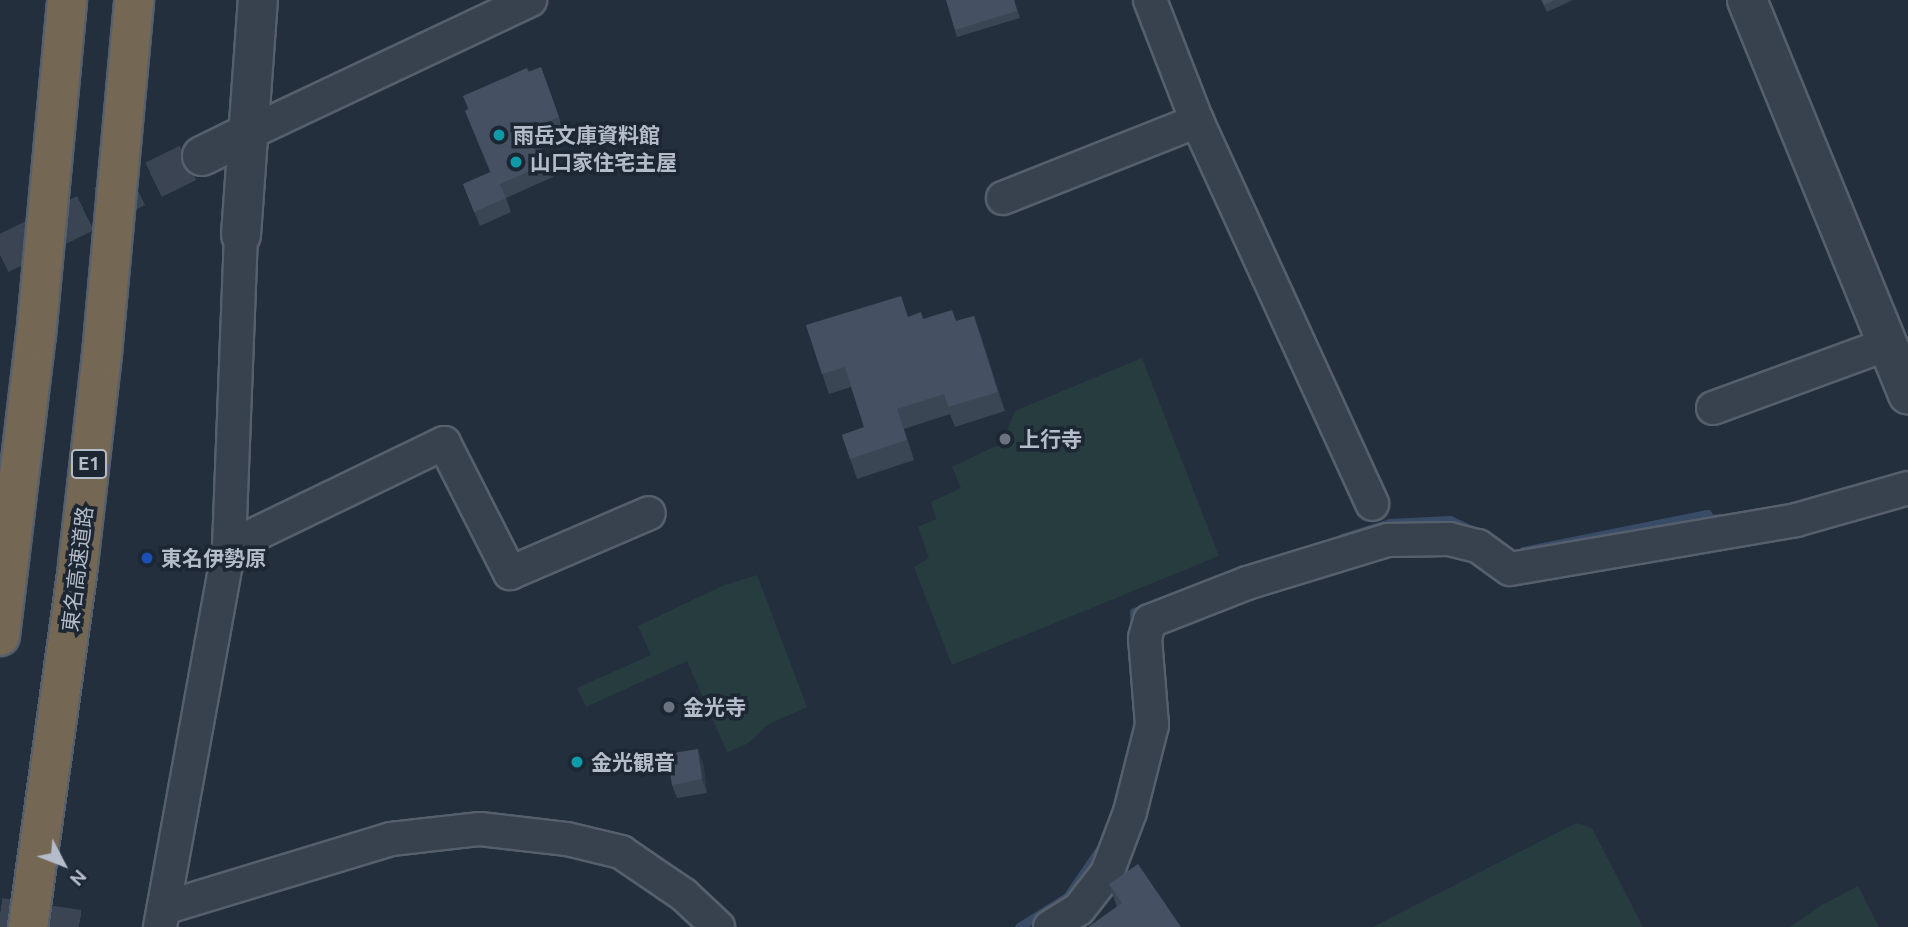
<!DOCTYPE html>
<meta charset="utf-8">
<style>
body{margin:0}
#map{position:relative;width:1908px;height:927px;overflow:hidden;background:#242f3e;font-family:Ubuntu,"Noto Sans JP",sans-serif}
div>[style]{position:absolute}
.green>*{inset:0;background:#263c3f}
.stream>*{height:9px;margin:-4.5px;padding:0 4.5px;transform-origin:4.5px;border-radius:4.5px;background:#394c67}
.minor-tunnel>*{height:32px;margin-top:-16px;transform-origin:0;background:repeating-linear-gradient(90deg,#3a4453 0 32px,transparent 0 48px)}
.tertiary-tunnel>*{height:38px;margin-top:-19px;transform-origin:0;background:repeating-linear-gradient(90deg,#3a4453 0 38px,transparent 0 57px)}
.roads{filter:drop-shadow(2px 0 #565f6c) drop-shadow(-2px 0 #565f6c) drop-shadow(0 2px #565f6c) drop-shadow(0 -2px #565f6c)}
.minor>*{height:32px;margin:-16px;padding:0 16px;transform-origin:16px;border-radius:16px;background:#38414e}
.tertiary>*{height:38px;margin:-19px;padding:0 19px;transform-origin:19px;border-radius:19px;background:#38414e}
.motorway>*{height:38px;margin:-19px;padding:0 19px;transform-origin:19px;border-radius:19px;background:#746855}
.wall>*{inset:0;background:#3b4654}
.shaded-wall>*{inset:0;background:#303945}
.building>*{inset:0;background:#455162}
.dots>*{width:19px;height:19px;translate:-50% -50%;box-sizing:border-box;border:4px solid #1d2633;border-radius:50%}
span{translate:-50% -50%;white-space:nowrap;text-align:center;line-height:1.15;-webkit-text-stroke:7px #1d2633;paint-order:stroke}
.shield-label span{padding:2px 5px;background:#1d2633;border:2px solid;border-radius:5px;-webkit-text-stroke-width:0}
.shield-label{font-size:19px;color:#b4bcc9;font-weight:700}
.poi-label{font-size:21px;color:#b4bcc9;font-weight:700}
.left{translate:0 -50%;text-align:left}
.street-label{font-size:21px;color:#b4bcc9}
.north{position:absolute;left:28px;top:829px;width:70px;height:70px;-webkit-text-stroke:5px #1d2633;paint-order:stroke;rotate:132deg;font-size:19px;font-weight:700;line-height:28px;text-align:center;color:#b4bcc9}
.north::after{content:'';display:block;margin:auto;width:24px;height:32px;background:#b4bcc9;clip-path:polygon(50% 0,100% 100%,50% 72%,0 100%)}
</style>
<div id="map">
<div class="green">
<i style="clip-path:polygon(1142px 358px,1219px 556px,952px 665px,914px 567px,929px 558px,918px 527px,936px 519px,931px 502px,961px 488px,952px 467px,1002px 443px,1015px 411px)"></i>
<i style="clip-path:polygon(757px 575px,807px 707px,769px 724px,747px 744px,727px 752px,687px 661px,586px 707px,577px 688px,651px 655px,638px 626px,722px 586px)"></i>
<i style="clip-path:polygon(1576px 823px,1592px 828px,1643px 927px,1373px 927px)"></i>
<i style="clip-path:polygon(1858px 886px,1879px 927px,1790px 927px,1822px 905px)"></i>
</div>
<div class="stream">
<i style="left:1342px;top:538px;width:50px;rotate:-17.4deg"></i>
<i style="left:1390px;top:523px;width:60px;rotate:-2.9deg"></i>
<i style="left:1450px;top:520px;width:23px;rotate:25deg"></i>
<i style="left:1523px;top:551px;width:188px;rotate:-11.4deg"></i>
<i style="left:1707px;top:514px;width:6px;rotate:59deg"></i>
<i style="left:1710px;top:519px;width:10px;rotate:-6deg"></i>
<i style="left:1135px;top:629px;width:17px;rotate:-93deg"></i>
<i style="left:1134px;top:612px;width:15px;rotate:-16deg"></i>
<i style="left:1019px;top:927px;width:57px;rotate:-32deg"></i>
<i style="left:1067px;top:897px;width:62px;rotate:-55.5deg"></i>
</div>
<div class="minor-tunnel">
<i style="left:0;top:914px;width:88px;rotate:8.5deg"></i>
</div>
<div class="tertiary-tunnel">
<i style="left:0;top:255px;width:225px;rotate:-26.1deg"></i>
</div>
<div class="roads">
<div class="minor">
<i style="left:1150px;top:0;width:130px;rotate:68.8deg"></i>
<i style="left:1197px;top:121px;width:421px;rotate:65.4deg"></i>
<i style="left:249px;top:133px;width:311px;rotate:-25.3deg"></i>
<i style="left:1003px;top:198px;width:209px;rotate:-21.6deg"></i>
<i style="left:1713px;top:408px;width:186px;rotate:-20.1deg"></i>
<i style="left:229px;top:547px;width:239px;rotate:-25.8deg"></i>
<i style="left:444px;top:443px;width:146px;rotate:63.1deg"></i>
<i style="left:510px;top:573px;width:151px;rotate:-23.3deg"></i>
<i style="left:164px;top:908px;width:237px;rotate:-16.9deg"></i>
<i style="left:391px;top:839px;width:90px;rotate:-6.4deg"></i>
<i style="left:480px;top:829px;width:88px;rotate:6.6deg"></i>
<i style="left:567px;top:839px;width:56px;rotate:13.5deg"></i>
<i style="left:621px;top:852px;width:76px;rotate:34.3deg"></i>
<i style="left:684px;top:895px;width:47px;rotate:43.3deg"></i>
<i style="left:160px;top:927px;width:386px;rotate:-79.7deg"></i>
<i style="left:229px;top:547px;width:312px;rotate:-87.8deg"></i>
<i style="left:1050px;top:927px;width:34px;rotate:-32deg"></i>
<i style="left:1079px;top:909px;width:46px;rotate:-52.1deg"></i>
<i style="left:1107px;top:873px;width:65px;rotate:-69.3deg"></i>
<i style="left:1130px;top:812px;width:90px;rotate:-75.8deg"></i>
<i style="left:1152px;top:725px;width:87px;rotate:-94.6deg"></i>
<i style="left:1145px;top:638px;width:18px;rotate:-74deg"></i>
<i style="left:1150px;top:621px;width:104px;rotate:-21.4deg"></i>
<i style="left:1247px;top:583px;width:147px;rotate:-17deg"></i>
<i style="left:1388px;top:540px;width:61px;rotate:-0.9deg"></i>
<i style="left:1449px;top:539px;width:30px;rotate:14deg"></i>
<i style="left:1478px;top:546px;width:39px;rotate:36deg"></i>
<i style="left:1510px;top:569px;width:290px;rotate:-9.7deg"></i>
<i style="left:1796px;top:520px;width:116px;rotate:-15.9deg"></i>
</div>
<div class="tertiary">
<i style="left:1747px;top:0;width:426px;rotate:67.8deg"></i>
<i style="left:202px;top:156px;width:52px;rotate:-26.1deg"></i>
<i style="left:241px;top:235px;width:236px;rotate:-85.9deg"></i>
</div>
<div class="motorway">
<i style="left:0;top:636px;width:302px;rotate:-83.2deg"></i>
<i style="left:36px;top:336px;width:337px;rotate:-84.7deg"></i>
<i style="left:28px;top:927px;width:365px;rotate:-82.1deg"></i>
<i style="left:78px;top:565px;width:212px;rotate:-83.5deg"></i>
<i style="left:102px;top:354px;width:355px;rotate:-84.8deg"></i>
</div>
</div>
<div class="wall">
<i style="clip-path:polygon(946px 0,1014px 0,1020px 18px,957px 37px)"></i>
<i style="clip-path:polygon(1541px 0,1573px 0,1547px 12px)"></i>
<i style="clip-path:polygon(541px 67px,564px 131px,557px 134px,558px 139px,541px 147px,553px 177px,506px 198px,511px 212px,480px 226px,463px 184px,490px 172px,465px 111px,468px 109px,463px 96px)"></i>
<i style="clip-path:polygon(974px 316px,1005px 411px,955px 427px,950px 414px,904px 429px,914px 460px,857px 479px,842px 435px,864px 427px,851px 387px,829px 394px,806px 325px,909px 317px,923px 319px,956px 321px)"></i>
<i style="clip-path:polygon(703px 763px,707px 793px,677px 798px,672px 785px)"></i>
<i style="clip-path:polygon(1109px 884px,1181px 927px,1117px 907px)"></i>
</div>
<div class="shaded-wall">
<i style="clip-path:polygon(974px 316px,981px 335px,1005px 411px,998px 392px)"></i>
<i style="clip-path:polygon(698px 749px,703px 763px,707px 793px,702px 779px)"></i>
</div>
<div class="building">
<i style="clip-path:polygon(946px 0,1014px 0,1017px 11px,955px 30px)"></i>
<i style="clip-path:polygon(1542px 0,1555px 0,1544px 5px)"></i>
<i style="clip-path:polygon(541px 67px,559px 117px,551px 120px,553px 125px,535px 133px,548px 163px,500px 184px,506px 198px,474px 212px,463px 184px,491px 172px,465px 111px,469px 109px,463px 96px,527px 68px,529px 72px)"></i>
<i style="clip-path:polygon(901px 296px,908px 317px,921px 312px,923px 319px,952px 310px,956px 321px,974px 316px,998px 392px,948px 407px,944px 394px,897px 409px,907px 440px,850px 459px,842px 435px,864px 427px,845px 367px,822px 374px,806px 325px)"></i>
<i style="clip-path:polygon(698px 749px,702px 779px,672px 785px,667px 754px)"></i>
<i style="clip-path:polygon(1138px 864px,1181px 927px,1088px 927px,1122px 903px,1109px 884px)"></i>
</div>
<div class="dots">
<i style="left:499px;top:135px;background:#0f9aa8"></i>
<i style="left:516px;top:162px;background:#0f9aa8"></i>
<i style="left:1005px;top:439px;background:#6b7280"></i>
<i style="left:147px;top:558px;background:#1a4fb4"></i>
<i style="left:669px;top:707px;background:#6b7280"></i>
<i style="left:577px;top:762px;background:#0f9aa8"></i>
</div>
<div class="shield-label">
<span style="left:89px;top:464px">E1</span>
</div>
<div class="poi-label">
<span class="left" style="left:513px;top:135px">雨岳文庫資料館</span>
<span class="left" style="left:530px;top:162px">山口家住宅主屋</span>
<span class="left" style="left:1019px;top:439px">上行寺</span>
<span class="left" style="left:161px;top:558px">東名伊勢原</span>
<span class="left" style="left:683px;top:707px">金光寺</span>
<span class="left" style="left:591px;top:762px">金光観音</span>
</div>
<div class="street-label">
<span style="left:77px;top:569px;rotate:-83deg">東名高速道路</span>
</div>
<div class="north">N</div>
</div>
